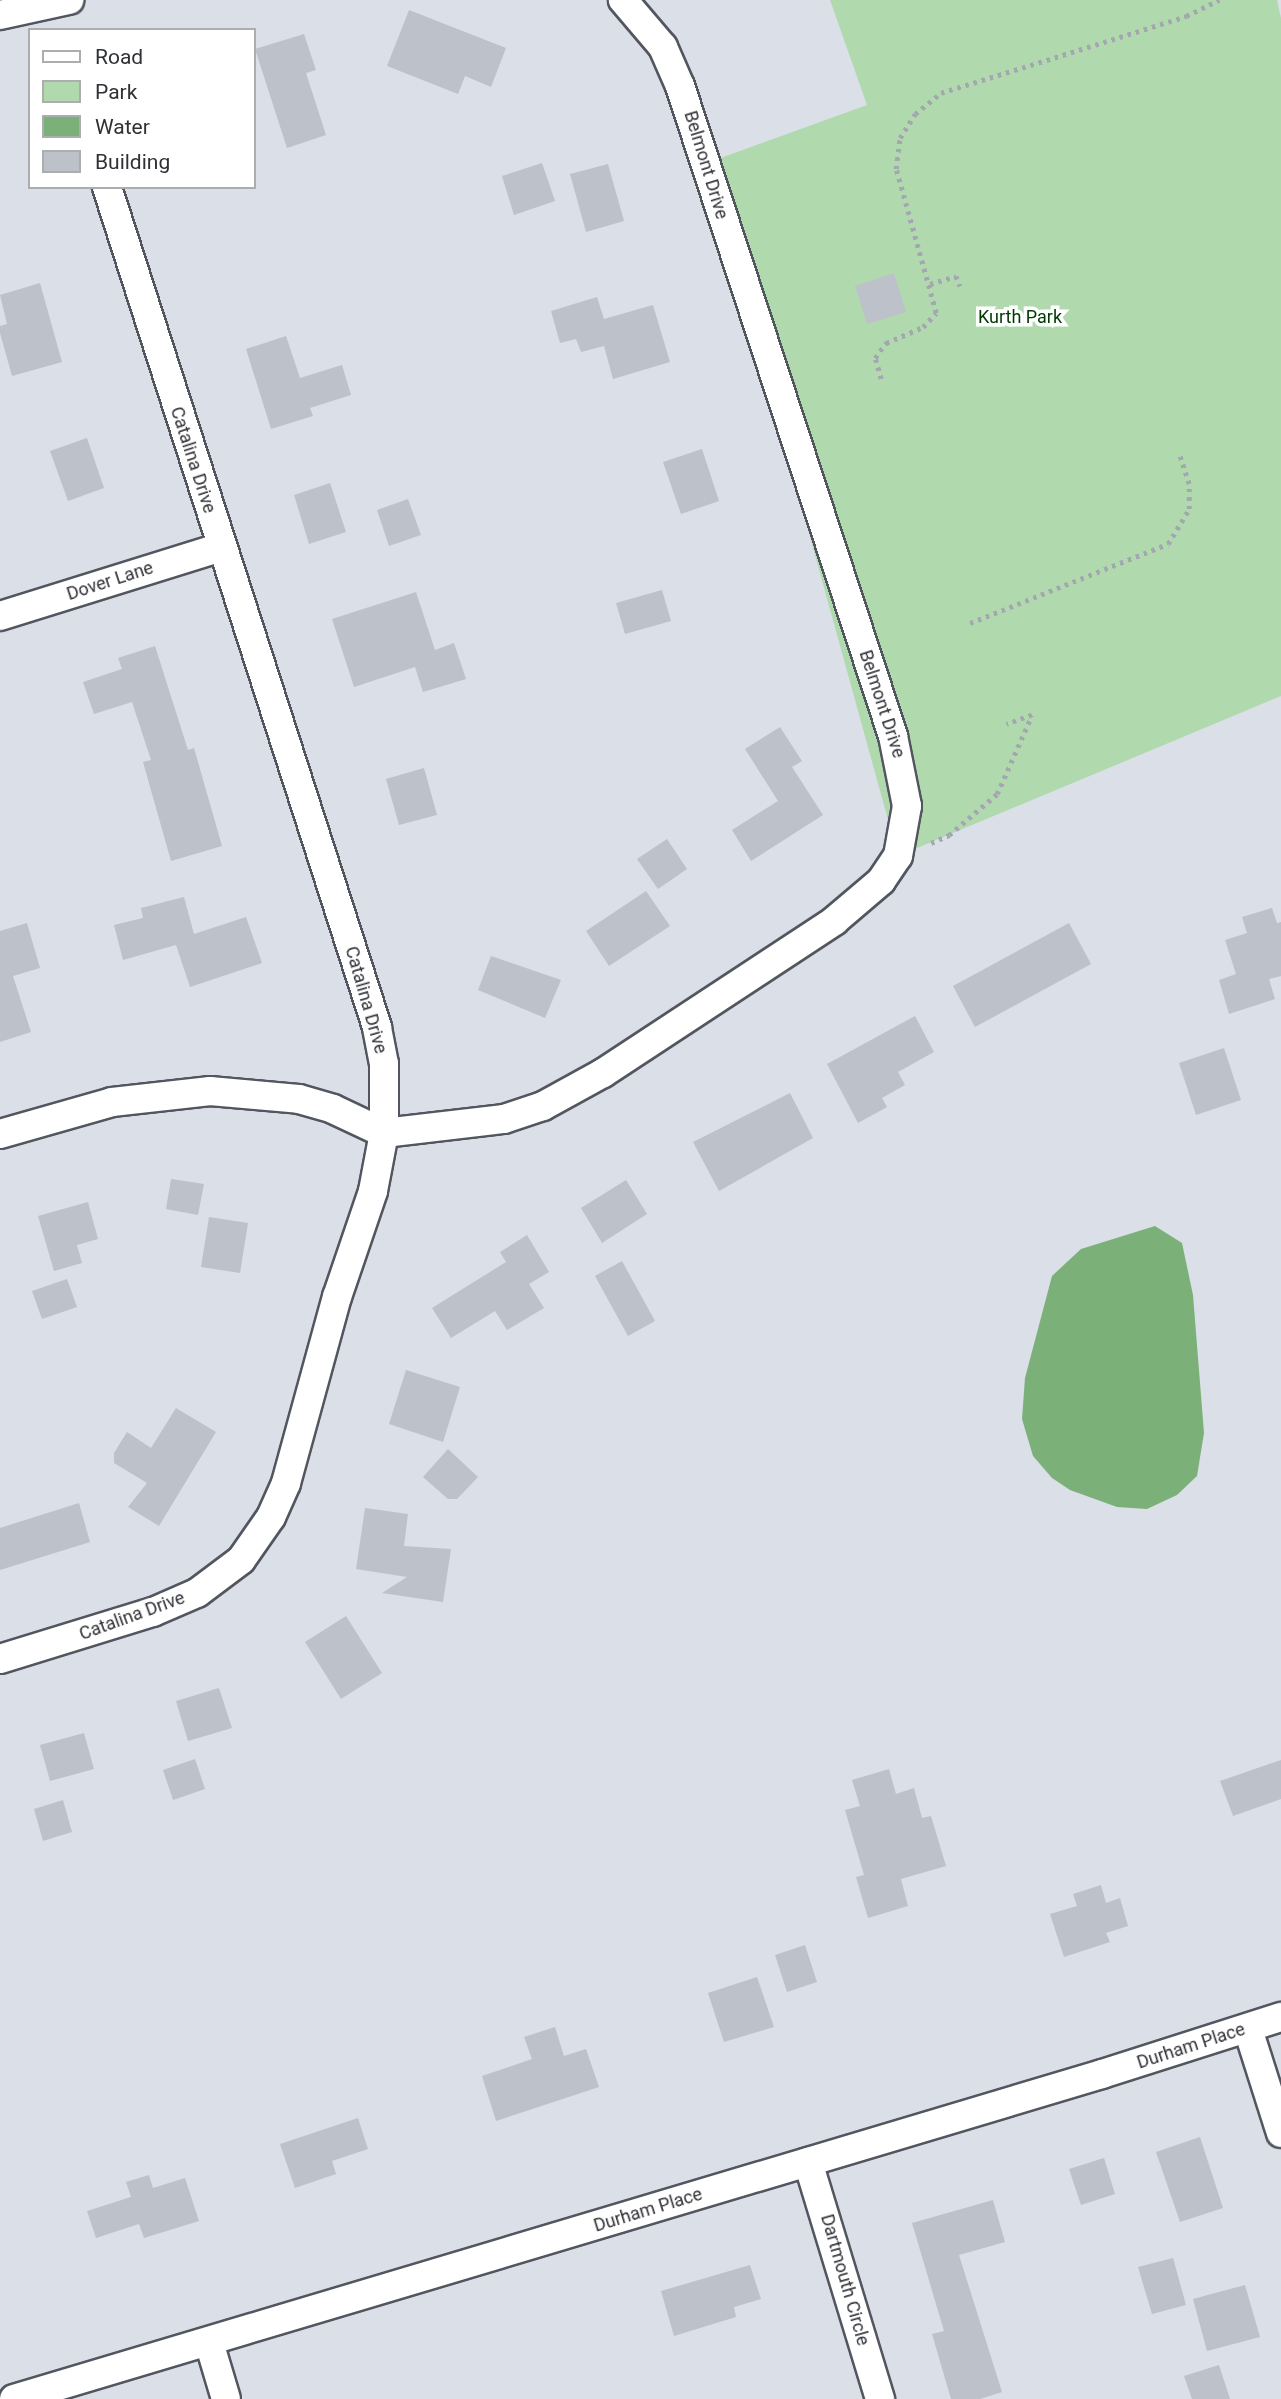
<!DOCTYPE html>
<style>
body{margin:0}
#map{position:relative;width:1281px;height:2399px;overflow:hidden;background:#dadfe8;font-family:Roboto,sans-serif}
div>[style]{position:absolute}
.green>*{inset:0;background:#b1d9ae}
.water>*{inset:0;background:#7cb079}
.building>*{inset:0;background:#bcc1ca}
.path>*{height:4.5px;margin-top:-2.25px;transform-origin:0;background:repeating-linear-gradient(90deg,#a3a8af 0 3.5px,transparent 0 8.5px)}
.roads{filter:drop-shadow(2px 0 #52565f) drop-shadow(-2px 0 #52565f) drop-shadow(0 2px #52565f) drop-shadow(0 -2px #52565f)}
.minor>*{height:28px;margin:-14px;padding:0 14px;transform-origin:14px;border-radius:14px;background:#fff}
span{translate:-50% -50%;white-space:nowrap;text-align:center;line-height:1.15;-webkit-text-stroke:7px #fff;paint-order:stroke}
.street-label{font-size:18px;color:#2f3135}
.park-label{font-size:18px;color:#003902}
.legend{position:absolute;left:28px;top:28px;width:228px;height:161px;box-sizing:border-box;background:#fff;border:2px solid #acadae;margin:0;padding:9px 12px;list-style:none;font-size:21px;color:#2f3135}
.legend li{display:flex;align-items:center;gap:14px;height:35px}
.legend b{width:35px;border:2px solid #acadae}
</style>
<div id="map">
<div class="green">
<i style="clip-path:polygon(830px 0,1277px 0,1281px 18px,1281px 696px,898px 856px,707px 163px,867px 105px)"></i>
</div>
<div class="water">
<i style="clip-path:polygon(1155px 1226px,1182px 1243px,1193px 1295px,1204px 1433px,1197px 1476px,1177px 1495px,1147px 1509px,1117px 1507px,1070px 1490px,1052px 1478px,1033px 1456px,1022px 1419px,1025px 1378px,1052px 1276px,1081px 1249px)"></i>
</div>
<div class="building">
<i style="clip-path:polygon(409px 10px,506px 48px,491px 87px,465px 76px,458px 94px,387px 66px)"></i>
<i style="clip-path:polygon(304px 34px,316px 70px,306px 73px,326px 135px,287px 148px,255px 49px)"></i>
<i style="clip-path:polygon(542px 163px,555px 201px,514px 215px,502px 176px)"></i>
<i style="clip-path:polygon(608px 164px,624px 221px,586px 232px,570px 174px)"></i>
<i style="clip-path:polygon(894px 273px,906px 312px,867px 324px,855px 286px)"></i>
<i style="clip-path:polygon(40px 283px,62px 362px,12px 376px,0 333px,0 326px,7px 324px,0 295px)"></i>
<i style="clip-path:polygon(597px 297px,604px 319px,653px 305px,670px 362px,613px 379px,604px 346px,581px 352px,576px 339px,560px 343px,551px 311px)"></i>
<i style="clip-path:polygon(286px 336px,300px 378px,342px 365px,351px 395px,310px 408px,313px 416px,271px 429px,246px 349px)"></i>
<i style="clip-path:polygon(87px 438px,104px 488px,68px 501px,50px 451px)"></i>
<i style="clip-path:polygon(702px 449px,719px 501px,681px 514px,663px 462px)"></i>
<i style="clip-path:polygon(330px 483px,346px 532px,309px 544px,294px 495px)"></i>
<i style="clip-path:polygon(408px 499px,421px 535px,389px 546px,377px 510px)"></i>
<i style="clip-path:polygon(662px 590px,671px 621px,625px 634px,616px 603px)"></i>
<i style="clip-path:polygon(416px 592px,435px 650px,454px 643px,466px 679px,423px 692px,415px 667px,354px 687px,332px 619px)"></i>
<i style="clip-path:polygon(155px 646px,188px 750px,194px 748px,222px 846px,171px 861px,143px 762px,151px 760px,132px 702px,94px 714px,83px 682px,122px 669px,118px 658px)"></i>
<i style="clip-path:polygon(780px 727px,802px 761px,792px 767px,823px 815px,751px 861px,732px 830px,778px 801px,745px 749px)"></i>
<i style="clip-path:polygon(424px 768px,437px 815px,399px 825px,386px 779px)"></i>
<i style="clip-path:polygon(667px 839px,687px 869px,658px 889px,637px 859px)"></i>
<i style="clip-path:polygon(646px 891px,670px 926px,609px 966px,586px 931px)"></i>
<i style="clip-path:polygon(184px 897px,194px 934px,246px 917px,262px 963px,190px 987px,176px 945px,123px 960px,114px 925px,143px 918px,141px 908px)"></i>
<i style="clip-path:polygon(1272px 908px,1277px 923px,1281px 922px,1281px 976px,1269px 979px,1275px 999px,1229px 1014px,1219px 980px,1236px 974px,1225px 940px,1247px 933px,1242px 917px)"></i>
<i style="clip-path:polygon(27px 923px,40px 968px,13px 976px,31px 1032px,0 1042px,0 931px)"></i>
<i style="clip-path:polygon(1069px 923px,1091px 964px,975px 1027px,953px 986px)"></i>
<i style="clip-path:polygon(491px 956px,561px 980px,545px 1018px,478px 990px)"></i>
<i style="clip-path:polygon(915px 1016px,934px 1052px,898px 1072px,905px 1085px,882px 1098px,887px 1107px,858px 1123px,827px 1064px)"></i>
<i style="clip-path:polygon(1224px 1048px,1241px 1100px,1196px 1115px,1179px 1063px)"></i>
<i style="clip-path:polygon(790px 1093px,813px 1138px,719px 1191px,693px 1142px)"></i>
<i style="clip-path:polygon(171px 1179px,204px 1184px,198px 1215px,166px 1209px)"></i>
<i style="clip-path:polygon(626px 1180px,647px 1214px,602px 1243px,581px 1208px)"></i>
<i style="clip-path:polygon(88px 1202px,98px 1239px,77px 1245px,82px 1263px,54px 1271px,38px 1216px)"></i>
<i style="clip-path:polygon(209px 1217px,248px 1223px,240px 1273px,201px 1267px)"></i>
<i style="clip-path:polygon(527px 1235px,549px 1272px,529px 1284px,544px 1308px,507px 1330px,495px 1311px,451px 1338px,432px 1308px,506px 1262px,500px 1252px)"></i>
<i style="clip-path:polygon(622px 1261px,655px 1321px,628px 1336px,595px 1276px)"></i>
<i style="clip-path:polygon(67px 1279px,77px 1307px,42px 1319px,32px 1291px)"></i>
<i style="clip-path:polygon(406px 1370px,460px 1387px,443px 1442px,389px 1424px)"></i>
<i style="clip-path:polygon(176px 1408px,216px 1432px,159px 1526px,128px 1507px,147px 1483px,114px 1463px,114px 1453px,127px 1432px,151px 1448px)"></i>
<i style="clip-path:polygon(448px 1449px,478px 1477px,457px 1499px,448px 1499px,423px 1477px)"></i>
<i style="clip-path:polygon(79px 1503px,90px 1542px,0 1570px,0 1528px)"></i>
<i style="clip-path:polygon(365px 1508px,408px 1514px,404px 1546px,451px 1549px,443px 1602px,382px 1593px,407px 1577px,356px 1569px)"></i>
<i style="clip-path:polygon(346px 1616px,382px 1673px,341px 1699px,305px 1642px)"></i>
<i style="clip-path:polygon(219px 1688px,232px 1728px,188px 1741px,176px 1701px)"></i>
<i style="clip-path:polygon(84px 1733px,94px 1769px,50px 1781px,40px 1745px)"></i>
<i style="clip-path:polygon(195px 1759px,205px 1789px,173px 1800px,163px 1770px)"></i>
<i style="clip-path:polygon(1281px 1760px,1281px 1799px,1233px 1816px,1220px 1781px)"></i>
<i style="clip-path:polygon(889px 1769px,896px 1794px,914px 1788px,922px 1818px,931px 1816px,946px 1866px,901px 1879px,908px 1906px,868px 1918px,856px 1877px,864px 1875px,845px 1810px,860px 1806px,852px 1780px)"></i>
<i style="clip-path:polygon(63px 1800px,72px 1832px,43px 1841px,34px 1809px)"></i>
<i style="clip-path:polygon(1101px 1885px,1106px 1903px,1120px 1898px,1128px 1926px,1106px 1933px,1110px 1942px,1064px 1957px,1050px 1914px,1077px 1906px,1073px 1894px)"></i>
<i style="clip-path:polygon(805px 1945px,817px 1982px,787px 1992px,775px 1955px)"></i>
<i style="clip-path:polygon(757px 1977px,774px 2027px,724px 2042px,708px 1993px)"></i>
<i style="clip-path:polygon(555px 2027px,564px 2056px,586px 2049px,599px 2087px,496px 2121px,482px 2076px,532px 2059px,524px 2037px)"></i>
<i style="clip-path:polygon(358px 2118px,368px 2149px,332px 2161px,336px 2174px,295px 2188px,280px 2144px)"></i>
<i style="clip-path:polygon(1200px 2137px,1223px 2208px,1180px 2222px,1156px 2152px)"></i>
<i style="clip-path:polygon(1104px 2158px,1115px 2194px,1081px 2205px,1069px 2169px)"></i>
<i style="clip-path:polygon(149px 2175px,153px 2188px,185px 2178px,199px 2221px,144px 2238px,139px 2224px,96px 2238px,87px 2211px,131px 2197px,126px 2182px)"></i>
<i style="clip-path:polygon(993px 2200px,1005px 2242px,959px 2255px,1002px 2392px,980px 2399px,951px 2399px,932px 2334px,944px 2331px,912px 2223px)"></i>
<i style="clip-path:polygon(1173px 2258px,1186px 2305px,1152px 2314px,1138px 2267px)"></i>
<i style="clip-path:polygon(750px 2265px,761px 2299px,734px 2307px,736px 2317px,674px 2336px,661px 2291px)"></i>
<i style="clip-path:polygon(1245px 2285px,1260px 2337px,1207px 2351px,1193px 2299px)"></i>
<i style="clip-path:polygon(1219px 2365px,1230px 2399px,1192px 2399px,1184px 2376px)"></i>
</div>
<div class="path">
<i style="left:930px;top:284px;width:27px;rotate:-17deg"></i>
<i style="left:956px;top:276px;width:11px;rotate:68deg"></i>
<i style="left:881px;top:379px;width:22px;rotate:-106deg"></i>
<i style="left:875px;top:358px;width:19px;rotate:-54deg"></i>
<i style="left:886px;top:343px;width:40px;rotate:-23.4deg"></i>
<i style="left:923px;top:327px;width:19px;rotate:-47deg"></i>
<i style="left:936px;top:313px;width:149px;rotate:-105.5deg"></i>
<i style="left:896px;top:169px;width:31px;rotate:-83deg"></i>
<i style="left:900px;top:138px;width:28px;rotate:-58deg"></i>
<i style="left:915px;top:114px;width:33px;rotate:-39deg"></i>
<i style="left:941px;top:93px;width:257px;rotate:-17.4deg"></i>
<i style="left:1186px;top:16px;width:37px;rotate:-26deg"></i>
<i style="left:970px;top:623px;width:213px;rotate:-21.8deg"></i>
<i style="left:1168px;top:544px;width:41px;rotate:-59deg"></i>
<i style="left:1189px;top:509px;width:25px;rotate:-90deg"></i>
<i style="left:1189px;top:484px;width:33px;rotate:-108deg"></i>
<i style="left:931px;top:843px;width:20px;rotate:-24deg"></i>
<i style="left:949px;top:835px;width:63px;rotate:-40.5deg"></i>
<i style="left:997px;top:794px;width:86px;rotate:-66.1deg"></i>
<i style="left:1032px;top:715px;width:27px;rotate:160deg"></i>
</div>
<div class="roads">
<div class="minor">
<i style="left:0;top:15px;width:71px;rotate:-12.3deg"></i>
<i style="left:0;top:616px;width:232px;rotate:-17.3deg"></i>
<i style="left:0;top:1134px;width:116px;rotate:-15.9deg"></i>
<i style="left:112px;top:1102px;width:99px;rotate:-6.4deg"></i>
<i style="left:210px;top:1091px;width:89px;rotate:5.1deg"></i>
<i style="left:299px;top:1099px;width:35px;rotate:16deg"></i>
<i style="left:333px;top:1109px;width:56px;rotate:25.2deg"></i>
<i style="left:384px;top:1133px;width:121px;rotate:-6.7deg"></i>
<i style="left:504px;top:1119px;width:41px;rotate:-18.4deg"></i>
<i style="left:543px;top:1106px;width:68px;rotate:-28.8deg"></i>
<i style="left:603px;top:1073px;width:277px;rotate:-33.3deg"></i>
<i style="left:834px;top:921px;width:62px;rotate:-40.4deg"></i>
<i style="left:881px;top:881px;width:30px;rotate:-56deg"></i>
<i style="left:898px;top:856px;width:51px;rotate:-79.8deg"></i>
<i style="left:907px;top:806px;width:71px;rotate:-101.3deg"></i>
<i style="left:893px;top:736px;width:684px;rotate:-108.14deg"></i>
<i style="left:680px;top:86px;width:43px;rotate:-113.6deg"></i>
<i style="left:663px;top:47px;width:62px;rotate:-130.4deg"></i>
<i style="left:0;top:1659px;width:160px;rotate:-17.1deg"></i>
<i style="left:153px;top:1612px;width:48px;rotate:-23.4deg"></i>
<i style="left:197px;top:1593px;width:55px;rotate:-36.9deg"></i>
<i style="left:241px;top:1560px;width:52px;rotate:-55.1deg"></i>
<i style="left:271px;top:1517px;width:37px;rotate:-66deg"></i>
<i style="left:286px;top:1483px;width:193px;rotate:-74.7deg"></i>
<i style="left:337px;top:1297px;width:112px;rotate:-71.2deg"></i>
<i style="left:373px;top:1191px;width:59px;rotate:-79.3deg"></i>
<i style="left:384px;top:1133px;width:69px;rotate:-90deg"></i>
<i style="left:384px;top:1064px;width:38px;rotate:-101deg"></i>
<i style="left:377px;top:1027px;width:882px;rotate:-107.82deg"></i>
<i style="left:1248px;top:2029px;width:109px;rotate:72.4deg"></i>
<i style="left:808px;top:2162px;width:248px;rotate:73.1deg"></i>
<i style="left:209px;top:2342px;width:59px;rotate:73.4deg"></i>
<i style="left:14px;top:2399px;width:1136px;rotate:-16.63deg"></i>
<i style="left:1102px;top:2074px;width:188px;rotate:-17.7deg"></i>
</div>
</div>
<div class="street-label">
<span style="left:706px;top:165px;rotate:73deg">Belmont Drive</span>
<span style="left:193px;top:460px;rotate:72deg">Catalina Drive</span>
<span style="left:110px;top:581px;rotate:-18deg">Dover Lane</span>
<span style="left:882px;top:704px;rotate:72deg">Belmont Drive</span>
<span style="left:366px;top:1000px;rotate:74deg">Catalina Drive</span>
<span style="left:132px;top:1616px;rotate:-20deg">Catalina Drive</span>
<span style="left:1191px;top:2046px;rotate:-18deg">Durham Place</span>
<span style="left:648px;top:2210px;rotate:-17deg">Durham Place</span>
<span style="left:845px;top:2280px;rotate:74deg">Dartmouth Circle</span>
</div>
<div class="park-label">
<span style="left:1020px;top:317px">Kurth Park</span>
</div>
<ul class="legend">
<li><b style="height:9px;background:#fff"></b>Road</li>
<li><b style="height:19px;background:#b1d9ae"></b>Park</li>
<li><b style="height:19px;background:#7cb079"></b>Water</li>
<li><b style="height:19px;background:#bcc1ca"></b>Building</li>
</ul>
</div>
